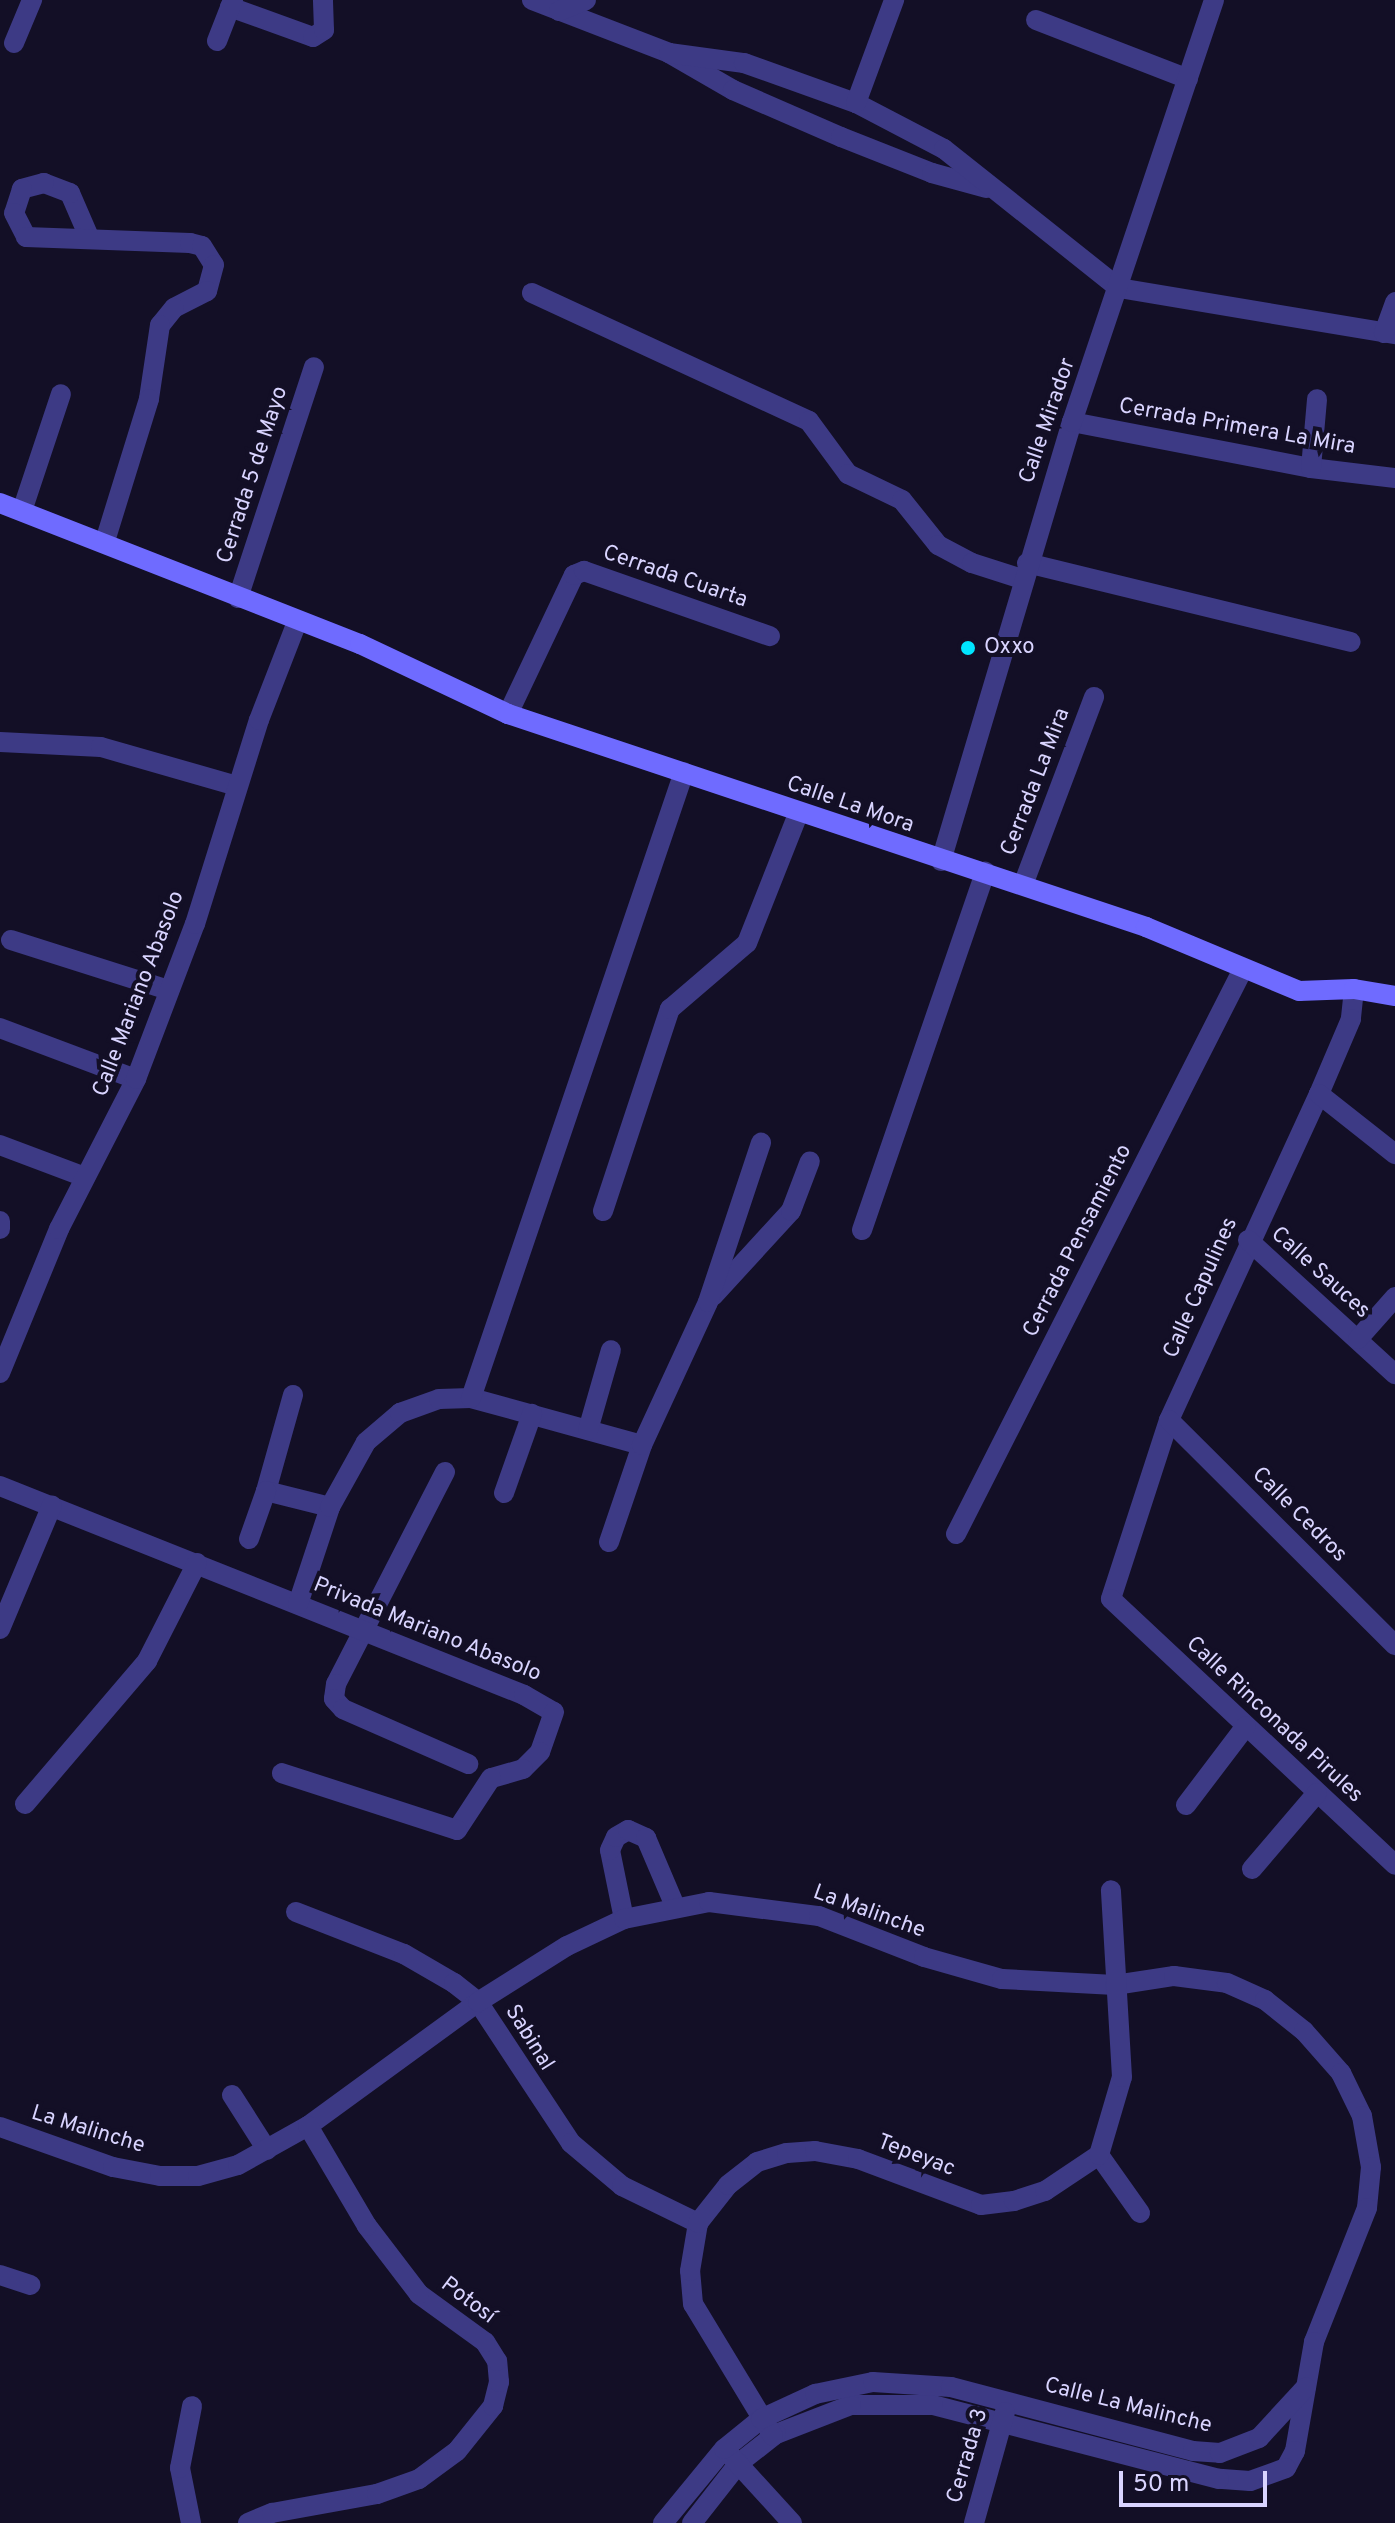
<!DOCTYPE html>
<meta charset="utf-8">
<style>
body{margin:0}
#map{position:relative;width:1395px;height:2523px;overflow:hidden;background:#130f26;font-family:Overpass,sans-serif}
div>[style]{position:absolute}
.street>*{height:20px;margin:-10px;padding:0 10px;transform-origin:10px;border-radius:10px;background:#3d3a85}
.secondary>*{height:20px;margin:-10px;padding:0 10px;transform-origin:10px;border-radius:10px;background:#6f6bff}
.dots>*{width:22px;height:22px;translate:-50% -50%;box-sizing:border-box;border:4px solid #130f26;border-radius:50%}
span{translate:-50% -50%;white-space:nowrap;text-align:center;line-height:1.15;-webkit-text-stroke:8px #130f26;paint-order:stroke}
.street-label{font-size:22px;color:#d9d4ff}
.poi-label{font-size:22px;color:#d9d4ff}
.left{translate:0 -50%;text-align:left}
.scale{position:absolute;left:1119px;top:2471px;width:148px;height:36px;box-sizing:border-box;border:4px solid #d9d4ff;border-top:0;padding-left:10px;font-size:24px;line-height:28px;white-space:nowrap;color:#d9d4ff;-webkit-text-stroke:6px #130f26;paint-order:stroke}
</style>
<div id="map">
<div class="street">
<i style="left:532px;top:0;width:147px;rotate:21.1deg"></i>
<i style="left:669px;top:53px;width:74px;rotate:30deg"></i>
<i style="left:733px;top:90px;width:118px;rotate:23.5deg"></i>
<i style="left:841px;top:137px;width:98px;rotate:21.6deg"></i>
<i style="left:932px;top:173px;width:56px;rotate:15.5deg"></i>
<i style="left:230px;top:7px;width:88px;rotate:19.9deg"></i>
<i style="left:313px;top:37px;width:13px;rotate:-32deg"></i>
<i style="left:324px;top:30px;width:30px;rotate:-92deg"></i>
<i style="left:559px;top:11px;width:29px;rotate:-22deg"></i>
<i style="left:1036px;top:20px;width:163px;rotate:21.2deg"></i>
<i style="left:217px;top:41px;width:44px;rotate:-68.7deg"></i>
<i style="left:14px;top:43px;width:47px;rotate:-67.3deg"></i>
<i style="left:669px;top:53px;width:76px;rotate:7.6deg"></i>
<i style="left:744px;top:63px;width:119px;rotate:19.7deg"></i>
<i style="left:856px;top:103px;width:99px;rotate:27.6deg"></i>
<i style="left:944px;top:149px;width:223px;rotate:38.5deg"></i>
<i style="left:1119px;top:288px;width:280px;rotate:9.5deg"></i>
<i style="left:856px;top:103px;width:110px;rotate:-69.7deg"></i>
<i style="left:89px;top:237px;width:48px;rotate:-113.4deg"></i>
<i style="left:70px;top:193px;width:28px;rotate:-159deg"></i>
<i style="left:44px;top:183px;width:23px;rotate:165deg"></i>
<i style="left:22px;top:189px;width:25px;rotate:108deg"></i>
<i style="left:14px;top:213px;width:27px;rotate:63deg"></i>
<i style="left:26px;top:237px;width:164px;rotate:2.1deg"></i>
<i style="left:190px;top:243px;width:12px;rotate:14deg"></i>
<i style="left:202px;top:246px;width:22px;rotate:58deg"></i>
<i style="left:214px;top:265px;width:27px;rotate:105deg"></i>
<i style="left:207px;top:291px;width:37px;rotate:153deg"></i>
<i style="left:174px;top:308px;width:22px;rotate:129deg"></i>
<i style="left:160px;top:325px;width:75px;rotate:98.5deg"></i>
<i style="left:149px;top:399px;width:149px;rotate:107.2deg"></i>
<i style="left:532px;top:293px;width:305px;rotate:24.8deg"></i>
<i style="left:809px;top:421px;width:66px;rotate:53.7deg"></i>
<i style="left:848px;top:474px;width:60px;rotate:25.7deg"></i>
<i style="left:902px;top:500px;width:58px;rotate:51.3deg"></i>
<i style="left:938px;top:545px;width:38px;rotate:28deg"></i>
<i style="left:972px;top:563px;width:52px;rotate:17.7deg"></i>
<i style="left:1384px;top:333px;width:33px;rotate:-70deg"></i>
<i style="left:1072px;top:422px;width:243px;rotate:10.9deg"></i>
<i style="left:1311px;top:468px;width:85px;rotate:6.8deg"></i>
<i style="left:1311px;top:468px;width:69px;rotate:-85deg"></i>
<i style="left:22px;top:511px;width:123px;rotate:-71.6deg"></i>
<i style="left:1027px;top:563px;width:333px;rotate:13.7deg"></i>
<i style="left:238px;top:598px;width:243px;rotate:-71.8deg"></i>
<i style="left:508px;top:714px;width:154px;rotate:-64.6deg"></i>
<i style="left:574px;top:575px;width:11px;rotate:-22deg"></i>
<i style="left:584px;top:571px;width:197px;rotate:19.3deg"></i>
<i style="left:0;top:742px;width:101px;rotate:2.8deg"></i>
<i style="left:101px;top:747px;width:141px;rotate:16deg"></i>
<i style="left:941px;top:861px;width:458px;rotate:-73.4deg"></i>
<i style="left:1072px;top:422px;width:445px;rotate:-71.4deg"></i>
<i style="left:1023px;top:885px;width:201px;rotate:-69.3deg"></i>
<i style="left:11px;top:940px;width:166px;rotate:17.6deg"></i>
<i style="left:1354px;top:989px;width:30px;rotate:96deg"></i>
<i style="left:1351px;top:1019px;width:82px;rotate:113.1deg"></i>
<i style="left:1319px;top:1094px;width:359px;rotate:114.7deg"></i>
<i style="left:1169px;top:1420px;width:188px;rotate:108deg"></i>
<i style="left:1111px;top:1599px;width:389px;rotate:43.1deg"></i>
<i style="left:0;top:1028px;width:145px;rotate:20.6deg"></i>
<i style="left:1319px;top:1094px;width:97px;rotate:38.3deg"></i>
<i style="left:0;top:1145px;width:91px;rotate:20.6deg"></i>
<i style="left:603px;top:1211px;width:213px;rotate:-71.7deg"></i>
<i style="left:670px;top:1009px;width:101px;rotate:-40.6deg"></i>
<i style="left:747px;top:943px;width:139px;rotate:-68.4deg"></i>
<i style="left:0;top:1221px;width:8px;rotate:90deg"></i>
<i style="left:862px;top:1230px;width:379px;rotate:-71deg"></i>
<i style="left:1248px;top:1240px;width:199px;rotate:42.4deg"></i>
<i style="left:713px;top:1296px;width:115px;rotate:-47.5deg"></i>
<i style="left:791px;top:1211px;width:53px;rotate:-69.2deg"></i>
<i style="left:1358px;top:1339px;width:56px;rotate:-48.6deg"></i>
<i style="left:0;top:1373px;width:156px;rotate:-67.7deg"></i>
<i style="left:59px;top:1229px;width:169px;rotate:-62.8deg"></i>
<i style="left:136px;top:1079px;width:166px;rotate:-69.2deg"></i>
<i style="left:195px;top:924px;width:214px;rotate:-72.6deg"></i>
<i style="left:259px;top:720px;width:105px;rotate:-68.8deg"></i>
<i style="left:293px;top:1395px;width:100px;rotate:105.7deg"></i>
<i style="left:266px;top:1491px;width:66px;rotate:14deg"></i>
<i style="left:471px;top:1398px;width:177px;rotate:15.4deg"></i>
<i style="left:1169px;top:1420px;width:319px;rotate:44.9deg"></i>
<i style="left:588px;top:1430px;width:83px;rotate:-74deg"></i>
<i style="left:445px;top:1472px;width:238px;rotate:117.2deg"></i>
<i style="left:336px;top:1684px;width:15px;rotate:98deg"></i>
<i style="left:334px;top:1699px;width:13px;rotate:48deg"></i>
<i style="left:343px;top:1709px;width:137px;rotate:23.7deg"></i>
<i style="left:0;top:1486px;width:564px;rotate:21.74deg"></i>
<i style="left:524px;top:1695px;width:34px;rotate:30deg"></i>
<i style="left:554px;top:1712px;width:42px;rotate:109.3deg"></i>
<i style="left:540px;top:1752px;width:24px;rotate:135deg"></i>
<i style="left:523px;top:1769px;width:33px;rotate:164deg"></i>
<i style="left:491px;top:1778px;width:62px;rotate:123.2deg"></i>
<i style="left:457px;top:1830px;width:184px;rotate:-162deg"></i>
<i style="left:504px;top:1493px;width:84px;rotate:-70.5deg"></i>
<i style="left:956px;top:1534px;width:634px;rotate:-63.07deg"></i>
<i style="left:249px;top:1539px;width:51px;rotate:-70.5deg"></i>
<i style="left:609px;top:1542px;width:102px;rotate:-71.2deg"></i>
<i style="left:642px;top:1445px;width:157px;rotate:-65.2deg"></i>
<i style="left:708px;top:1302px;width:168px;rotate:-71.6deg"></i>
<i style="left:298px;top:1604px;width:102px;rotate:-71.7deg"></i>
<i style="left:330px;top:1507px;width:74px;rotate:-61deg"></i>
<i style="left:366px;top:1442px;width:45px;rotate:-40.5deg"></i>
<i style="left:400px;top:1413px;width:41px;rotate:-19.7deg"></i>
<i style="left:439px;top:1399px;width:32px;rotate:-2deg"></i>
<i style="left:471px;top:1398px;width:661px;rotate:-71.21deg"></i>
<i style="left:0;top:1629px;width:134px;rotate:-67.2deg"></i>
<i style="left:25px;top:1804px;width:188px;rotate:-49.5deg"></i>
<i style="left:147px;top:1661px;width:110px;rotate:-63deg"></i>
<i style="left:1186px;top:1805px;width:99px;rotate:-52.8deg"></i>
<i style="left:1252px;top:1869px;width:100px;rotate:-49.5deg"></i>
<i style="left:296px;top:1912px;width:116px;rotate:21.3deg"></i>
<i style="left:404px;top:1954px;width:58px;rotate:30.1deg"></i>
<i style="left:454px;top:1983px;width:31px;rotate:38deg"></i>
<i style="left:478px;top:2002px;width:169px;rotate:56.6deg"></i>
<i style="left:571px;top:2143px;width:67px;rotate:40.1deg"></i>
<i style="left:622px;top:2186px;width:85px;rotate:26deg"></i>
<i style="left:624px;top:1919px;width:70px;rotate:-101.5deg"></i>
<i style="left:610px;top:1850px;width:14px;rotate:-65deg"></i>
<i style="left:616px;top:1837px;width:14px;rotate:-30deg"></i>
<i style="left:628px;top:1830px;width:20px;rotate:24deg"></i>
<i style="left:646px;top:1838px;width:74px;rotate:66.9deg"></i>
<i style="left:232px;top:2095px;width:65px;rotate:57.5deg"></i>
<i style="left:0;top:2127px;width:120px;rotate:19.5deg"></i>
<i style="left:113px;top:2167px;width:48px;rotate:10.8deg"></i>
<i style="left:160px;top:2176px;width:38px"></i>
<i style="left:198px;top:2176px;width:41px;rotate:-15.4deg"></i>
<i style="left:238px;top:2165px;width:80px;rotate:-29.1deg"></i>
<i style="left:308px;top:2126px;width:210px;rotate:-36.1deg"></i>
<i style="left:478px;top:2002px;width:105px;rotate:-32.2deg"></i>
<i style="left:567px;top:1946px;width:63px;rotate:-25.3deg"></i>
<i style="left:624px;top:1919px;width:87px;rotate:-11.3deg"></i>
<i style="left:709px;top:1902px;width:111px;rotate:7.3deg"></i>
<i style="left:819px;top:1916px;width:113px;rotate:21.3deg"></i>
<i style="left:924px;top:1957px;width:81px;rotate:15.8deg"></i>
<i style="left:1002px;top:1979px;width:113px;rotate:3deg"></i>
<i style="left:1115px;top:1985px;width:60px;rotate:-8.7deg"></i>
<i style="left:1174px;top:1976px;width:53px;rotate:7.5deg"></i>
<i style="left:1227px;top:1983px;width:42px;rotate:24.1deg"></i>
<i style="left:1265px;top:2000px;width:50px;rotate:38.5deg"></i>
<i style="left:1304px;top:2031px;width:56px;rotate:48.6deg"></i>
<i style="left:1341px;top:2073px;width:48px;rotate:64deg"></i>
<i style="left:1362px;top:2116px;width:52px;rotate:80deg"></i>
<i style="left:1371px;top:2167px;width:41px;rotate:95.6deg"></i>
<i style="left:1367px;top:2208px;width:144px;rotate:111.6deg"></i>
<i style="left:1314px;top:2342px;width:111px;rotate:99.9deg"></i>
<i style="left:1295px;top:2451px;width:19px;rotate:118deg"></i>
<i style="left:1286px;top:2468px;width:38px;rotate:160deg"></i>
<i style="left:1250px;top:2481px;width:31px;rotate:-176deg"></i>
<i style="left:1219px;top:2479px;width:295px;rotate:-165.5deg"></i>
<i style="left:933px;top:2405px;width:82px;rotate:180deg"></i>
<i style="left:851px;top:2405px;width:80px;rotate:158.9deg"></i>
<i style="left:776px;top:2434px;width:47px;rotate:141.9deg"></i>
<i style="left:739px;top:2463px;width:76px;rotate:128.1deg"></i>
<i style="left:1099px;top:2155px;width:71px;rotate:54.7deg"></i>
<i style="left:0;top:2275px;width:32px;rotate:18deg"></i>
<i style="left:773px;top:2436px;width:154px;rotate:-121.2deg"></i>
<i style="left:693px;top:2304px;width:33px;rotate:-95deg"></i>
<i style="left:690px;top:2271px;width:49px;rotate:-80.5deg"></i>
<i style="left:698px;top:2223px;width:48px;rotate:-51.7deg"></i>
<i style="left:728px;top:2185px;width:37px;rotate:-38deg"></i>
<i style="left:757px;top:2162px;width:31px;rotate:-17deg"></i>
<i style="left:787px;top:2153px;width:28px;rotate:-4deg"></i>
<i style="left:815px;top:2151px;width:44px;rotate:10.5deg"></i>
<i style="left:858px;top:2159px;width:131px;rotate:20.5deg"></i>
<i style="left:981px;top:2205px;width:33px;rotate:-7deg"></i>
<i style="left:1014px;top:2201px;width:33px;rotate:-18deg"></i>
<i style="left:1045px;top:2191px;width:65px;rotate:-33.7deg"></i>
<i style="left:1099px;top:2155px;width:81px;rotate:-73.6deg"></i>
<i style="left:1122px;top:2077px;width:187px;rotate:-93.4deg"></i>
<i style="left:730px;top:2455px;width:92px;rotate:47.6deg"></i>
<i style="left:191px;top:2523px;width:56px;rotate:-101.3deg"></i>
<i style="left:180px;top:2468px;width:63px;rotate:-79deg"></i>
<i style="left:248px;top:2523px;width:26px;rotate:-23deg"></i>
<i style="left:272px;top:2513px;width:107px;rotate:-10.3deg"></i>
<i style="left:377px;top:2494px;width:45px;rotate:-19.7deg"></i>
<i style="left:419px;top:2479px;width:47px;rotate:-36.4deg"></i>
<i style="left:457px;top:2451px;width:58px;rotate:-51.3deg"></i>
<i style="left:493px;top:2406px;width:25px;rotate:-76deg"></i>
<i style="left:499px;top:2382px;width:21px;rotate:-95deg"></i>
<i style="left:497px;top:2361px;width:22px;rotate:-122deg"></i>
<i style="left:485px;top:2342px;width:82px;rotate:-144deg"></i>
<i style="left:419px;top:2294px;width:86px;rotate:-127.4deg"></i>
<i style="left:367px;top:2226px;width:116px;rotate:-120.5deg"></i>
<i style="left:663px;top:2523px;width:96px;rotate:-50.5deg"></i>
<i style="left:724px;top:2449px;width:48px;rotate:-39deg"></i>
<i style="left:761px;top:2419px;width:60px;rotate:-24.8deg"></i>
<i style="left:815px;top:2394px;width:59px;rotate:-11.7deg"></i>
<i style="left:873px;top:2382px;width:78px;rotate:3.7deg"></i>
<i style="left:951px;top:2387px;width:250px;rotate:14.8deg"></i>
<i style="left:1193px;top:2451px;width:27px;rotate:4deg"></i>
<i style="left:1220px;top:2453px;width:42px;rotate:-21deg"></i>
<i style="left:1259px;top:2438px;width:69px;rotate:-47.3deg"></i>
<i style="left:974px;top:2523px;width:115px;rotate:-74.4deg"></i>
</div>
<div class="secondary">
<i style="left:0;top:503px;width:387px;rotate:21.4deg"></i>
<i style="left:360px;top:644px;width:164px;rotate:25.3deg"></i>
<i style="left:508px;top:714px;width:673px;rotate:18.46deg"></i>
<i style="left:1146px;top:927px;width:166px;rotate:22.7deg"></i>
<i style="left:1299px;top:991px;width:55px;rotate:-2.1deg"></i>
<i style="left:1354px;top:989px;width:42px;rotate:9.7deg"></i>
</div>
<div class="dots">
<i style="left:968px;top:648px;background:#00e5ff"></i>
</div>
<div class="street-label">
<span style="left:1048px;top:421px;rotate:-71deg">Calle Mirador</span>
<span style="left:1237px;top:427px;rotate:10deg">Cerrada Primera La Mira</span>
<span style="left:253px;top:475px;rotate:-72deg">Cerrada 5 de Mayo</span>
<span style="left:675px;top:577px;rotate:19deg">Cerrada Cuarta</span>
<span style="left:1036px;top:782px;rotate:-69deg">Cerrada La Mira</span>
<span style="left:850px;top:805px;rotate:19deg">Calle La Mora</span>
<span style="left:139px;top:994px;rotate:-69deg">Calle Mariano Abasolo</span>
<span style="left:1078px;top:1241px;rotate:-63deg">Cerrada Pensamiento</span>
<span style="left:1320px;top:1273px;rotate:42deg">Calle Sauces</span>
<span style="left:1201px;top:1288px;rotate:-66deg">Calle Capulines</span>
<span style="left:1299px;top:1515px;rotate:45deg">Calle Cedros</span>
<span style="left:427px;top:1630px;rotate:22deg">Privada Mariano Abasolo</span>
<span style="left:1274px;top:1720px;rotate:43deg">Calle Rinconada Pirules</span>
<span style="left:869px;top:1912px;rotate:20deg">La Malinche</span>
<span style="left:529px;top:2038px;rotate:58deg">Sabinal</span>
<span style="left:88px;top:2130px;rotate:17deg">La Malinche</span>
<span style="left:916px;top:2156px;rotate:21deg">Tepeyac</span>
<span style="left:468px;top:2301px;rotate:37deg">Potosí</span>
<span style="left:1128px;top:2406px;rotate:14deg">Calle La Malinche</span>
<span style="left:968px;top:2456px;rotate:-74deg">Cerrada 3</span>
</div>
<div class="poi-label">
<span class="left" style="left:984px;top:648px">Oxxo</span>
</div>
<div class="scale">50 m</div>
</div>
